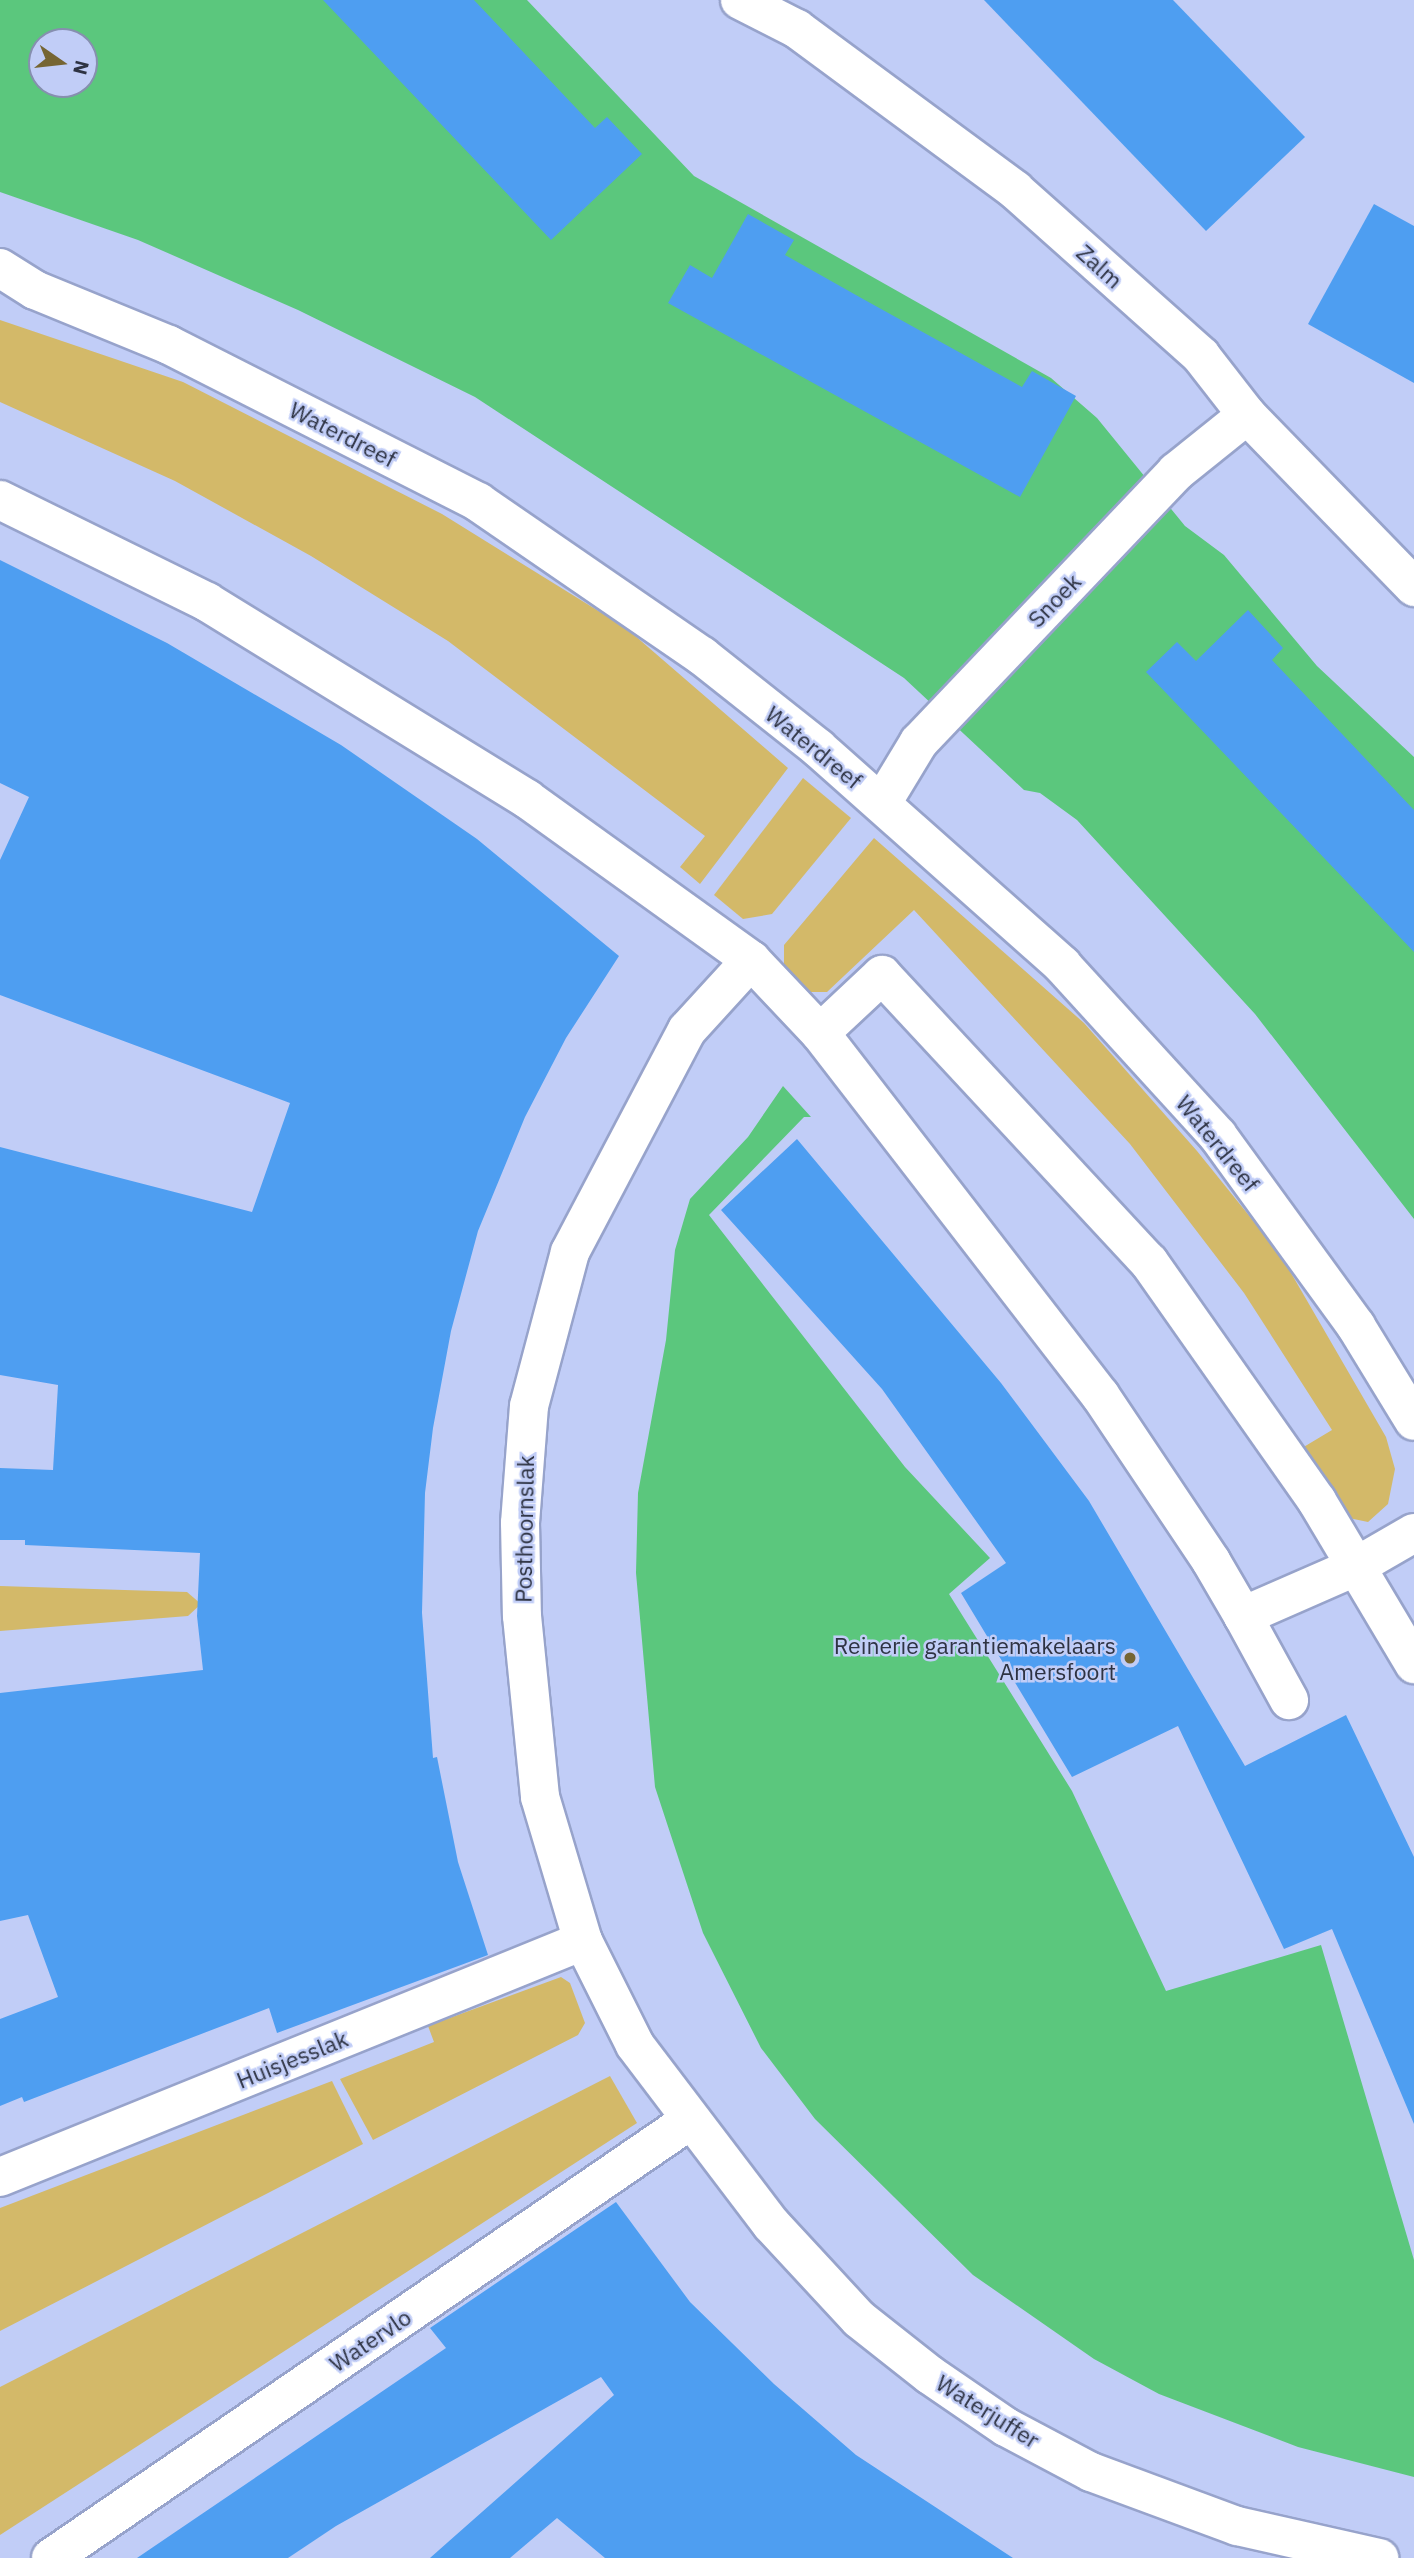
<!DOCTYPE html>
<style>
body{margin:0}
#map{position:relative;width:1414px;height:2558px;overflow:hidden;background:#c1cdf7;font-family:"IBM Plex Sans",sans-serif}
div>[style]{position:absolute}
.green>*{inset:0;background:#d3b969}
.water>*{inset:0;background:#5bc77d}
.building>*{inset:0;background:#4e9ef1}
.roads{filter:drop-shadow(2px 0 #97a3cb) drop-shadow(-2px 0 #97a3cb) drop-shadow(0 2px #97a3cb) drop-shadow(0 -2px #97a3cb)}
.street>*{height:38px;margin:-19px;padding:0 19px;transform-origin:19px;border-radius:19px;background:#fff}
.secondary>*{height:38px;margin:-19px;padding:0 19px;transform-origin:19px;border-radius:19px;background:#fff}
.dots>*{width:19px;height:19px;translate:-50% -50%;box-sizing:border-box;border:4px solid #c1cdf7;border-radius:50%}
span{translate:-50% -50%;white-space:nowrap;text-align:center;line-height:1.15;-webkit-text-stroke:5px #c1cdf7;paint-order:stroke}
.street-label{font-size:23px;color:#2e3343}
.poi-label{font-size:23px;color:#2e3343}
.right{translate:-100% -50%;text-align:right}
.north{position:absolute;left:28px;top:28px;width:70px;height:70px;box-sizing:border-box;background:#c1cdf7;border:2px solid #868faf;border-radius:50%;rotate:104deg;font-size:19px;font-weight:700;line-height:28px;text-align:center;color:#2e3343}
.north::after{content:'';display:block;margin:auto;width:24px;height:32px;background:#766533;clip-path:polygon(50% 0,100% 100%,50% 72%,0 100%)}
</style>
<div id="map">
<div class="green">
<i style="clip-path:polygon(0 320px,183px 382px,442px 514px,626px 628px,788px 768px,700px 884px,680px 867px,705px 836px,448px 641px,311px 556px,175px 481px,0 402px)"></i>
<i style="clip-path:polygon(803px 778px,851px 818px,772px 914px,743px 919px,714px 895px)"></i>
<i style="clip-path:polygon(874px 838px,1084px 1023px,1197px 1151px,1280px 1254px,1386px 1437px,1395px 1469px,1388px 1504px,1368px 1522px,1344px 1517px,1297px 1451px,1332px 1430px,1244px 1293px,1130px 1144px,914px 910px,827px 992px,806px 992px,784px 975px,784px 945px)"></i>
<i style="clip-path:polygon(0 1586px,187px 1592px,201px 1604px,188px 1616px,0 1631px)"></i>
<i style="clip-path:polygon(561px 1977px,570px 1983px,585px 2023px,578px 2035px,373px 2140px,340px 2079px,434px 2042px,428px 2026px)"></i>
<i style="clip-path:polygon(610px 2076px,637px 2123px,0 2535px,0 2387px)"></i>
<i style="clip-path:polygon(332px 2081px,363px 2144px,0 2331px,0 2208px)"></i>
</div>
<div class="water">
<i style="clip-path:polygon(evenodd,0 0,527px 0,694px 176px,1051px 378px,1097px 418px,1185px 526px,1224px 555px,1317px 666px,1414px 757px,1414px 1219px,1255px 1014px,1077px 820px,1040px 793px,1024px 790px,904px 678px,475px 397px,298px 310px,138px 240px,0 192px,0 0,42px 42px,84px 42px,84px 84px,42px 84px,42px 42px)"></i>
<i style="clip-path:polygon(783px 1086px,811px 1117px,804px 1117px,709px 1215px,905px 1467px,990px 1558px,949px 1594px,1072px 1791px,1166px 1991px,1321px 1945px,1414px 2260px,1414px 2477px,1298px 2447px,1159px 2394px,1094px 2359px,973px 2275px,815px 2119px,761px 2048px,703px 1933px,655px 1787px,636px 1573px,638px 1493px,666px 1340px,675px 1250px,690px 1199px,748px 1137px)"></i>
</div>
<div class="building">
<i style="clip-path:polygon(323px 0,474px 0,595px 128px,607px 117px,642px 154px,551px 240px)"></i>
<i style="clip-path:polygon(984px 0,1173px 0,1305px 137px,1206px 231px)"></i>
<i style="clip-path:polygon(1374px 204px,1414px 226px,1414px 383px,1308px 324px)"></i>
<i style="clip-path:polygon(748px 214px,794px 240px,785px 255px,863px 299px,1022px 387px,1032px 371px,1076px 396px,1020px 497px,668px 303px,690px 265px,712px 278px)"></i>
<i style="clip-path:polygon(0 560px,167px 643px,341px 745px,477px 839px,619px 956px,566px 1038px,525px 1117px,478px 1231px,451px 1331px,433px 1428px,425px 1493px,422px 1613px,433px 1758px,437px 1757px,458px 1862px,488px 1955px,277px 2033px,269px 2008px,24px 2102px,22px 2097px,0 2106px,0 2019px,58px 1997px,28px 1915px,0 1921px,0 1693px,203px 1670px,197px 1616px,200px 1553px,25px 1545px,25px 1540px,0 1540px,0 1468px,53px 1470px,58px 1385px,0 1375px,0 1147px,252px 1212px,290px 1103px,0 995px,0 860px,29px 797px,0 783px)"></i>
<i style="clip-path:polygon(1248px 610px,1283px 648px,1272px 660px,1414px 810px,1414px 952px,1146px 672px,1177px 642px,1196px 661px)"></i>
<i style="clip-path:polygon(797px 1139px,1001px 1383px,1089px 1501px,1245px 1766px,1346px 1715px,1414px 1857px,1414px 2124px,1332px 1929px,1284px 1949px,1178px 1726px,1072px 1777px,961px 1593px,1006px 1563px,882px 1389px,721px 1210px)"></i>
<i style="clip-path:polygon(616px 2202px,690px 2302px,774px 2384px,856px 2455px,1013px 2558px,605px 2558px,557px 2518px,510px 2558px,430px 2558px,614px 2395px,601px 2377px,336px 2526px,288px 2558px,137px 2558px,446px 2348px,430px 2328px)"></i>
</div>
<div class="roads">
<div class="street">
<i style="left:740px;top:0;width:64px;rotate:27deg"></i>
<i style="left:797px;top:29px;width:271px;rotate:36.4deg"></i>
<i style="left:1015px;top:190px;width:249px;rotate:41.7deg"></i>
<i style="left:1201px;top:356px;width:75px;rotate:52.1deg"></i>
<i style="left:1247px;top:415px;width:240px;rotate:45.8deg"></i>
<i style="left:0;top:500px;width:231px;rotate:26.2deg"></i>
<i style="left:207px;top:602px;width:376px;rotate:31.6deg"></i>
<i style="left:527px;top:799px;width:276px;rotate:35.7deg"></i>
<i style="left:751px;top:960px;width:100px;rotate:46.6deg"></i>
<i style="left:820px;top:1033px;width:85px;rotate:-43.1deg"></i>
<i style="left:882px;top:975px;width:392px;rotate:47.1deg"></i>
<i style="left:1149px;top:1262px;width:292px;rotate:54.9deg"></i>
<i style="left:1317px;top:1501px;width:190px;rotate:59.2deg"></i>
<i style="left:882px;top:803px;width:71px;rotate:-58.8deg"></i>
<i style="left:919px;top:742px;width:373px;rotate:-46.4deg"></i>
<i style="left:1176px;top:472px;width:91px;rotate:-38.8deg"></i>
<i style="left:751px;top:960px;width:95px;rotate:132.4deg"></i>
<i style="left:687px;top:1030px;width:251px;rotate:117.8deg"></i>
<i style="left:570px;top:1252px;width:159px;rotate:104.9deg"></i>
<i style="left:529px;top:1406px;width:117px;rotate:94.4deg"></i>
<i style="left:520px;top:1523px;width:93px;rotate:88.8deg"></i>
<i style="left:522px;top:1616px;width:182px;rotate:84.3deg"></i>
<i style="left:540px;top:1797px;width:150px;rotate:73.4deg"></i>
<i style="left:583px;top:1941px;width:116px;rotate:63.4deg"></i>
<i style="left:635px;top:2045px;width:225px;rotate:52.8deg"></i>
<i style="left:771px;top:2224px;width:129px;rotate:47.2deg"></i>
<i style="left:859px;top:2319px;width:90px;rotate:38.3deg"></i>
<i style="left:930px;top:2375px;width:92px;rotate:34.4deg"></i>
<i style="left:1006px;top:2427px;width:96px;rotate:27.9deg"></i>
<i style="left:1091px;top:2472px;width:156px;rotate:20.3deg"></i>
<i style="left:1237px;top:2526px;width:146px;rotate:12.7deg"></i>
<i style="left:820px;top:1033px;width:458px;rotate:52.3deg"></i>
<i style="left:1100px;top:1395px;width:200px;rotate:56.2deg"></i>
<i style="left:1211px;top:1561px;width:64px;rotate:59.8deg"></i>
<i style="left:1243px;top:1616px;width:122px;rotate:-23.6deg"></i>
<i style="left:1355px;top:1567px;width:68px;rotate:-30deg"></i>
<i style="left:1243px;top:1616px;width:96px;rotate:61.3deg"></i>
<i style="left:0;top:2177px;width:629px;rotate:-22.04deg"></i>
<i style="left:51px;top:2558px;width:773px;rotate:-34.41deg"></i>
</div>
<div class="secondary">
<i style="left:0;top:268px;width:41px;rotate:32.2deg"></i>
<i style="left:35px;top:290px;width:145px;rotate:22.3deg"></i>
<i style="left:169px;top:345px;width:347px;rotate:26.9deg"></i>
<i style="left:478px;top:502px;width:272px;rotate:34.5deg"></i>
<i style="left:702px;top:656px;width:148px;rotate:38.4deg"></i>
<i style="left:818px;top:748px;width:327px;rotate:41.6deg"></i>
<i style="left:1062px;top:965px;width:231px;rotate:47.6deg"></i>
<i style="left:1218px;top:1136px;width:235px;rotate:54deg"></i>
<i style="left:1356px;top:1326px;width:111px;rotate:58.6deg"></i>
</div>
</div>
<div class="dots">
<i style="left:1130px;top:1658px;background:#766533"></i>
</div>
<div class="street-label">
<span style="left:1100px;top:266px;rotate:42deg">Zalm</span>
<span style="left:343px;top:434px;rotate:27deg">Waterdreef</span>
<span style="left:1054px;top:600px;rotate:-46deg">Snoek</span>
<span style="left:814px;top:747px;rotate:39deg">Waterdreef</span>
<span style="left:1218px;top:1143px;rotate:51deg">Waterdreef</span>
<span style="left:524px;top:1529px;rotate:-89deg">Posthoornslak</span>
<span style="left:292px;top:2059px;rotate:-22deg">Huisjesslak</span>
<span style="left:370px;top:2340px;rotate:-34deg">Watervlo</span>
<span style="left:988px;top:2411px;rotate:32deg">Waterjuffer</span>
</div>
<div class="poi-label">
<span class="right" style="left:1116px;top:1658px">Reinerie garantiemakelaars<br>Amersfoort</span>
</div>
<div class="north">N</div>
</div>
